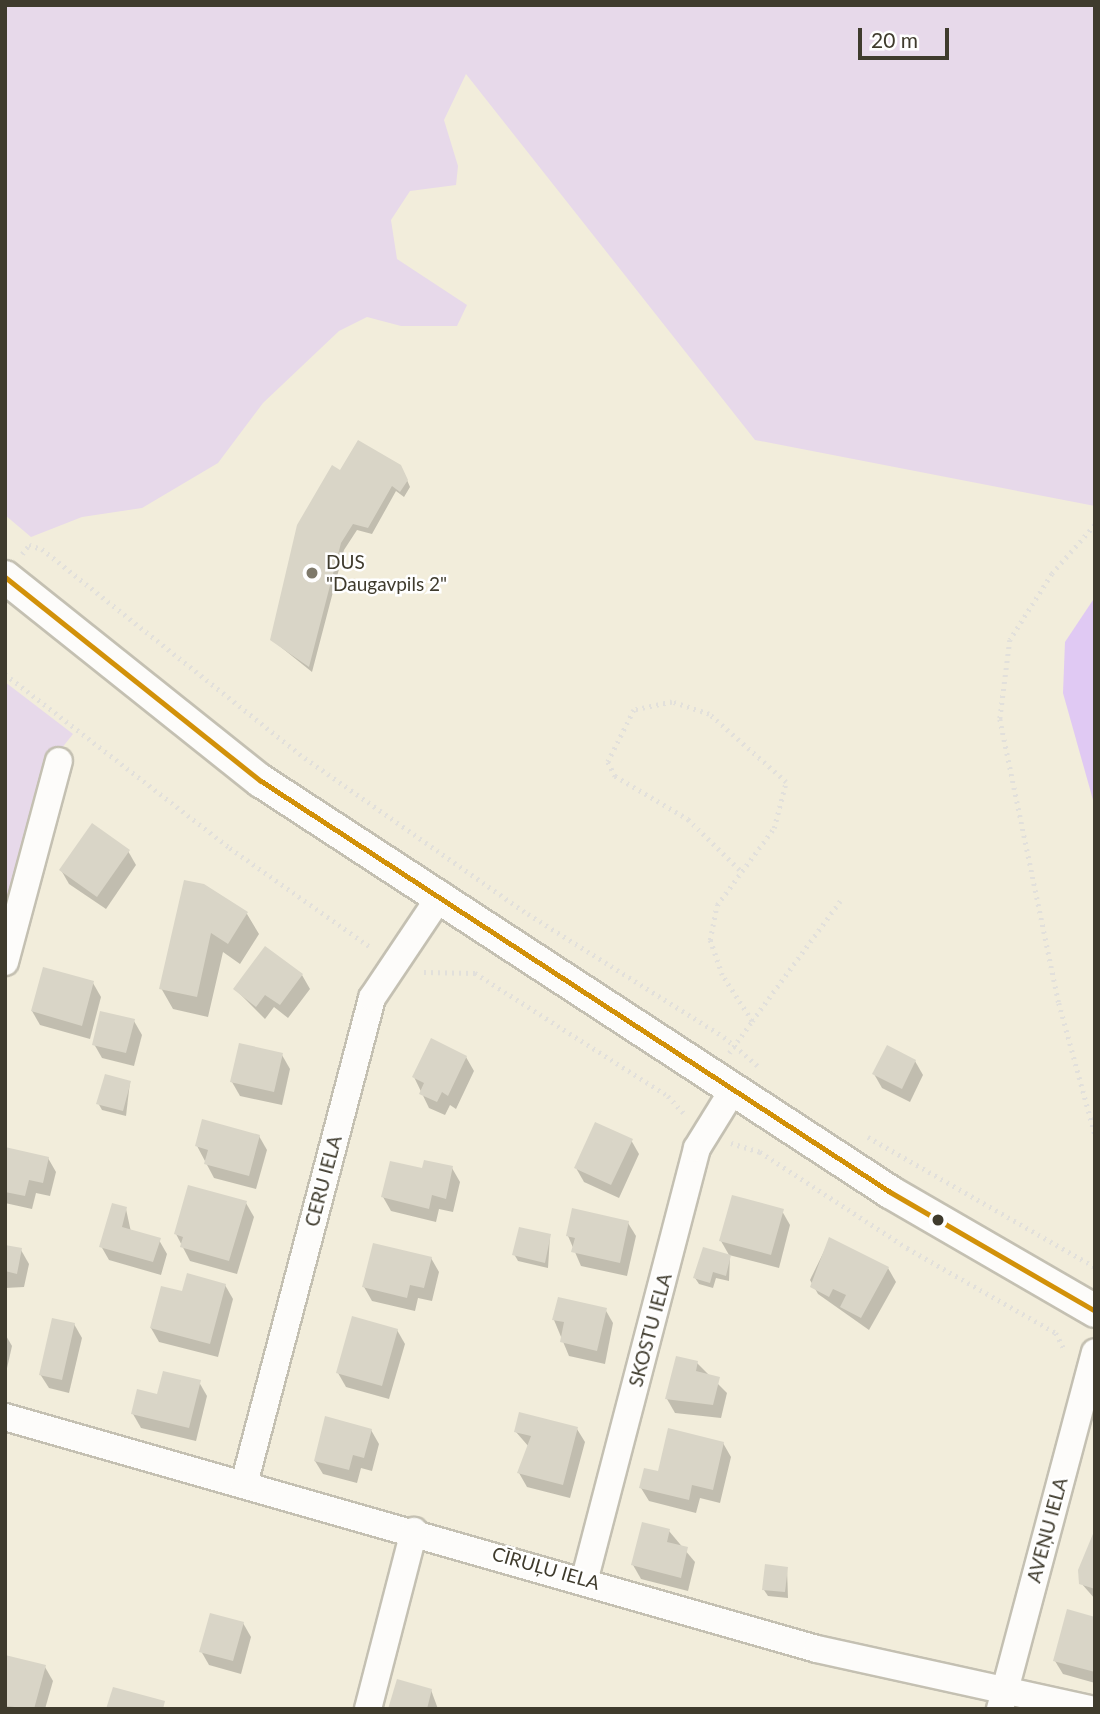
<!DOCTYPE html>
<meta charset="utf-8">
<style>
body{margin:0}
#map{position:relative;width:1100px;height:1714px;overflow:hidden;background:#f2eddb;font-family:Lato,sans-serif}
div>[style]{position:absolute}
.green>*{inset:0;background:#e7d9ea}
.water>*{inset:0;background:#e0c9f3}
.shadow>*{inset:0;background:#0003}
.building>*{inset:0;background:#d9d5c7}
.path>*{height:4.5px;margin-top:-2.25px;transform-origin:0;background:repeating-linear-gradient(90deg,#e2e0db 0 2px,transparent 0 7px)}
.roads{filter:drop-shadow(2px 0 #c4c0b2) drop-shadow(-2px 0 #c4c0b2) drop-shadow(0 2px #c4c0b2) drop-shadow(0 -2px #c4c0b2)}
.minor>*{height:26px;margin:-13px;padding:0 13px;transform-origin:13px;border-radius:13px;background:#fdfcfa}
.tertiary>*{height:32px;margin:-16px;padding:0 16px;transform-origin:16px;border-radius:16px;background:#fdfcfa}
.bus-1>*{height:5px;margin:-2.5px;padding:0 2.5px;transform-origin:2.5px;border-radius:2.5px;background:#d29109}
.dots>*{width:19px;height:19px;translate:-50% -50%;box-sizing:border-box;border:4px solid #fff;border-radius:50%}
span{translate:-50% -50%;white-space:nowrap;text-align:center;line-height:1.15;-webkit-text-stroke:5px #fff;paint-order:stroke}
.poi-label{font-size:19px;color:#3f3b2d}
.left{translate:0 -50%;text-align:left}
.street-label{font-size:19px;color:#3f3b2d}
.frame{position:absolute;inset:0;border:7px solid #3f3b2d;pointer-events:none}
.scale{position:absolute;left:858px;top:28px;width:91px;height:32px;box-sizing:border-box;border:4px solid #3f3b2d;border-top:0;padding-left:9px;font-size:21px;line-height:24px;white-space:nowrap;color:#3f3b2d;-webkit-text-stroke:5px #fff;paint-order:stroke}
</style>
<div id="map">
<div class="green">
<i style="clip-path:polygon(5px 5px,1095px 5px,1095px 506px,755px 440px,466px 74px,444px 120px,458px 166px,456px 185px,410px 191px,391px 220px,397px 259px,467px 305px,457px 326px,401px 326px,367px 317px,339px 331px,263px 403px,218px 463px,142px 508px,82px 517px,31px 537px,5px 515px)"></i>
<i style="clip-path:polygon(5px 682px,73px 734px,54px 758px,5px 932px)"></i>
</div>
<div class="water">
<i style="clip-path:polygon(1095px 597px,1095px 807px,1063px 693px,1065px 642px)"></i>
</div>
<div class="shadow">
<i style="clip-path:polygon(341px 473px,404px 473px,410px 487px,404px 497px,396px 491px,372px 534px,357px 530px,344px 550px,312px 672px,272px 640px)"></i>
<i style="clip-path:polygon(128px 851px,136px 865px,106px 909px,69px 884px,61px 870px)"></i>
<i style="clip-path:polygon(185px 882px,247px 914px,259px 934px,240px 964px,223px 952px,208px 1017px,173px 1009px,161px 988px)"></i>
<i style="clip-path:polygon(302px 975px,310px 989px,288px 1018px,274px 1007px,265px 1019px,235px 989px)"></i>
<i style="clip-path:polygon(93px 983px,101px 997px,90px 1039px,40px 1025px,32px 1011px)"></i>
<i style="clip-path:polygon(134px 1021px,142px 1035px,134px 1066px,102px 1058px,94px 1044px)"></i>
<i style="clip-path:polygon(282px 1055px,290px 1069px,282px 1105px,240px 1096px,232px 1082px)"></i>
<i style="clip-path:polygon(466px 1057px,474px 1071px,456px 1109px,450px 1105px,445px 1115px,429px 1108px,414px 1077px)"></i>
<i style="clip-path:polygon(915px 1061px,923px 1075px,910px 1102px,882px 1088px,874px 1074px)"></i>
<i style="clip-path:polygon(130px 1082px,126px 1116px,102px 1110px,98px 1103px)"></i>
<i style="clip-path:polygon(259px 1136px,267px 1150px,256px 1189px,214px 1178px,197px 1146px)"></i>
<i style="clip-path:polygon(631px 1140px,639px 1154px,619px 1198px,584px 1182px,576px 1168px)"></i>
<i style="clip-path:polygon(5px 1149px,48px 1158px,56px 1172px,50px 1196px,36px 1193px,32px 1209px,5px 1203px)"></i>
<i style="clip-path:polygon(452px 1168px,460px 1182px,453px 1212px,439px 1209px,436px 1222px,391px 1211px,383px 1197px,423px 1170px)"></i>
<i style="clip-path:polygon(246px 1203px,254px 1217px,237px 1274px,190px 1261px,176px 1234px)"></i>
<i style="clip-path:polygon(126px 1209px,131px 1232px,159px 1240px,167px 1254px,161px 1275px,109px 1260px,101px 1246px)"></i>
<i style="clip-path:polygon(782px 1211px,790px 1225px,779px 1268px,729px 1255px,721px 1241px)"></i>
<i style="clip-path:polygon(628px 1223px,636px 1236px,627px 1276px,581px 1266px,568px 1236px)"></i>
<i style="clip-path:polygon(550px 1236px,548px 1268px,518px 1261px,514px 1254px)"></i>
<i style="clip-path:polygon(830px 1239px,888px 1268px,896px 1282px,869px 1330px,818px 1294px,810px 1280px)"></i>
<i style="clip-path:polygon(5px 1247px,21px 1250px,29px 1264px,24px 1287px,5px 1288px)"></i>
<i style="clip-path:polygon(730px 1256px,729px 1281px,716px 1278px,713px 1288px,699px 1284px,695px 1278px)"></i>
<i style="clip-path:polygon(431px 1258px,439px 1272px,432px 1301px,418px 1298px,415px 1311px,372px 1301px,364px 1287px)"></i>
<i style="clip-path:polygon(225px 1285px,233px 1299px,218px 1357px,159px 1342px,151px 1328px,183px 1293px)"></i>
<i style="clip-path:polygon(605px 1309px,613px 1323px,605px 1364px,569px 1356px,554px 1320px)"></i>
<i style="clip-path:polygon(74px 1324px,82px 1338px,69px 1393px,49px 1388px,40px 1374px)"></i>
<i style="clip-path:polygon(397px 1330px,405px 1344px,389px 1399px,346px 1387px,338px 1373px)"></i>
<i style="clip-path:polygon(5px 1334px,12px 1346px,5px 1377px)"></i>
<i style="clip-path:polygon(697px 1363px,727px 1393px,721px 1418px,675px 1413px,667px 1399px)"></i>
<i style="clip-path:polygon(199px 1382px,207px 1396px,196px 1441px,141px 1428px,133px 1414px,158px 1396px)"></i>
<i style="clip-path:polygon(577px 1429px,585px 1442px,570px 1498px,527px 1487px,519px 1473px,529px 1447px,516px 1432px)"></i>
<i style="clip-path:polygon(371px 1430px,379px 1444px,372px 1471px,361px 1468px,357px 1483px,323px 1474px,315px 1461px)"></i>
<i style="clip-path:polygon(723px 1443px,731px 1457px,720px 1503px,700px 1498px,696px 1513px,649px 1501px,641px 1488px,659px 1473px)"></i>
<i style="clip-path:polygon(669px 1531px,695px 1562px,688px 1591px,641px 1579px,633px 1565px)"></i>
<i style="clip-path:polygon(1094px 1531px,1095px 1531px,1095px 1599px,1081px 1583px)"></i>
<i style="clip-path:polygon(787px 1568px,788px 1598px,768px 1596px,764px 1590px)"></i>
<i style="clip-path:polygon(1095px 1619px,1095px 1683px,1063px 1674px,1055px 1661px)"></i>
<i style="clip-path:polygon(243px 1623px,251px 1637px,241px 1674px,209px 1665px,201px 1651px)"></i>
<i style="clip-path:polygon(5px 1657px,45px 1667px,53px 1681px,45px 1709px,5px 1709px)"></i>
<i style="clip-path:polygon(431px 1690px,438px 1709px,390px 1709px)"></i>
</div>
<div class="building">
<i style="clip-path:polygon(358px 440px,401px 465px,408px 480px,400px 492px,392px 486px,368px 528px,353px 524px,341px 543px,309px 667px,270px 640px,297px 525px,332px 465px,340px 470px)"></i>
<i style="clip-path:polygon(92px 823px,130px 850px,97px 897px,59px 870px)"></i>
<i style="clip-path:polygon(184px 880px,204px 884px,248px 912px,228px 944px,211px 933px,197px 997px,159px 989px)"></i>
<i style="clip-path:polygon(265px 946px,303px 974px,280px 1005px,265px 995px,256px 1007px,233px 989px)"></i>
<i style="clip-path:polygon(43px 967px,94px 981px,82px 1026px,31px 1011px)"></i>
<i style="clip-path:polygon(100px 1011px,135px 1019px,126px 1053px,92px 1045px)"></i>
<i style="clip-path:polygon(431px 1038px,467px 1056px,448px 1096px,442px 1092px,437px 1102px,419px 1094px,424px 1083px,412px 1077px)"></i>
<i style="clip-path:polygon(239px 1043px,283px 1053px,274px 1092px,230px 1082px)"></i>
<i style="clip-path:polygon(887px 1045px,916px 1060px,902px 1089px,872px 1074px)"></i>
<i style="clip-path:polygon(105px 1074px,131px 1081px,123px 1111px,96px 1104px)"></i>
<i style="clip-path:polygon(202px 1119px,260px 1135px,249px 1176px,204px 1164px,208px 1150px,195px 1146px)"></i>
<i style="clip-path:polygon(595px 1122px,633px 1139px,611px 1185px,574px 1168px)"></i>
<i style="clip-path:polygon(5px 1147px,49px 1157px,43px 1183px,29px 1180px,25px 1196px,5px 1192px)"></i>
<i style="clip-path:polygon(424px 1160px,453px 1166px,446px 1199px,432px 1195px,429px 1209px,381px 1197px,390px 1161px,422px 1168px)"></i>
<i style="clip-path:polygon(188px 1185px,247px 1201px,229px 1261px,180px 1247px,183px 1237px,174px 1234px)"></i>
<i style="clip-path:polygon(732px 1195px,784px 1209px,771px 1255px,719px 1241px)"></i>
<i style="clip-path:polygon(112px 1203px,127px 1207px,122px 1227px,161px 1238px,153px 1262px,99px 1247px)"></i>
<i style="clip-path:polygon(572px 1208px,629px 1221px,620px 1263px,571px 1252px,575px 1238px,566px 1236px)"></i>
<i style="clip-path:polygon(519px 1227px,551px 1234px,545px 1263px,512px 1255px)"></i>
<i style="clip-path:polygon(829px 1237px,889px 1267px,861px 1318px,840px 1307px,846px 1295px,833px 1289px,829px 1297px,810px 1287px)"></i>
<i style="clip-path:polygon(373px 1243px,432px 1257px,424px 1288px,410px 1285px,407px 1298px,362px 1287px)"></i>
<i style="clip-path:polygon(5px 1245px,22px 1248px,17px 1274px,5px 1271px)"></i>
<i style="clip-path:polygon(703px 1247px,731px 1255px,726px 1276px,713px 1272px,710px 1283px,693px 1278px)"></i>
<i style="clip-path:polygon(187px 1273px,226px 1284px,210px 1344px,150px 1328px,161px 1286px,182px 1291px)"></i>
<i style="clip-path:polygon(558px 1297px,607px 1308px,597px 1351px,560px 1342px,564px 1322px,552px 1320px)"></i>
<i style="clip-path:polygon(352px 1316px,398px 1329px,382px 1386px,336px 1373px)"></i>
<i style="clip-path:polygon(52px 1318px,75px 1323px,62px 1380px,39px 1375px)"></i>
<i style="clip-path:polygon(676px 1356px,698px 1361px,696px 1371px,720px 1377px,713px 1405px,665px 1399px)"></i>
<i style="clip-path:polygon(163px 1371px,201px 1380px,189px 1428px,131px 1414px,137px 1389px,157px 1394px)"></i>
<i style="clip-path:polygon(519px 1412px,578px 1427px,563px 1485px,517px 1473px,531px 1436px,514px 1432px)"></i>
<i style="clip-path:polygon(325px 1416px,372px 1429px,364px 1458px,353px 1455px,349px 1470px,314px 1461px)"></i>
<i style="clip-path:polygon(668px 1428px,724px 1442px,713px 1490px,692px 1485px,689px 1500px,639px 1488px,644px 1468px,658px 1471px)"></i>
<i style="clip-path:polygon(642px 1522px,670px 1529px,667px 1542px,688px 1547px,681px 1578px,631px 1565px)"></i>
<i style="clip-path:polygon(1095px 1529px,1095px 1589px,1079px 1584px,1078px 1570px)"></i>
<i style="clip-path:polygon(765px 1564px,788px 1567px,785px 1592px,762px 1590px)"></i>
<i style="clip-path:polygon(1067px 1609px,1095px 1617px,1095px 1672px,1053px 1661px)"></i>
<i style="clip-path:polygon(210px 1613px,244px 1622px,233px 1661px,199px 1652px)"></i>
<i style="clip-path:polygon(5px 1655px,46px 1665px,34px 1709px,5px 1706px)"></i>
<i style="clip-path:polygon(397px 1679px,432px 1689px,427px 1709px,388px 1709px)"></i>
<i style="clip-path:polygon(113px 1687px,165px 1701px,163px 1709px,106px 1709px)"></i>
</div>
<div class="path">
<i style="left:1095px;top:525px;width:65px;rotate:131.3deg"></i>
<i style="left:1052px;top:574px;width:78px;rotate:122.5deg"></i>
<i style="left:1010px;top:640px;width:80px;rotate:97.2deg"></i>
<i style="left:1000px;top:719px;width:290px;rotate:78.3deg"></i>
<i style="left:1059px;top:1003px;width:137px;rotate:74.7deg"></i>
<i style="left:22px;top:554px;width:11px;rotate:-52deg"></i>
<i style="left:29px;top:545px;width:14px;rotate:17deg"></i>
<i style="left:42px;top:549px;width:336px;rotate:38.5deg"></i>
<i style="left:305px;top:758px;width:272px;rotate:35deg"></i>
<i style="left:528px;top:914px;width:231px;rotate:32.1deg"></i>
<i style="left:724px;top:1037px;width:45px;rotate:40.5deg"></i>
<i style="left:5px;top:674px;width:284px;rotate:37.7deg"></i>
<i style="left:230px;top:848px;width:174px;rotate:35.2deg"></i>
<i style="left:424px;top:972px;width:51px;rotate:1.1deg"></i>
<i style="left:475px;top:973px;width:229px;rotate:32.5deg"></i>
<i style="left:668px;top:1096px;width:25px;rotate:47deg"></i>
<i style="left:752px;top:1021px;width:149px;rotate:-53.7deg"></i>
<i style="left:729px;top:1053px;width:39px;rotate:-54deg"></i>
<i style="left:752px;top:1021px;width:55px;rotate:-123.1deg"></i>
<i style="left:722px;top:975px;width:37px;rotate:-109deg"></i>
<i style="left:710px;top:940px;width:36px;rotate:-79deg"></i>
<i style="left:717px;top:905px;width:96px;rotate:-53.5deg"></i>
<i style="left:774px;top:828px;width:48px;rotate:-75.4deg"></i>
<i style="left:786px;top:782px;width:103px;rotate:-138.6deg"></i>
<i style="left:709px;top:714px;width:39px;rotate:-162deg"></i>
<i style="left:672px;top:702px;width:39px;rotate:168deg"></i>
<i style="left:634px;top:710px;width:58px;rotate:116.6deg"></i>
<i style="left:608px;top:762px;width:16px;rotate:63deg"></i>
<i style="left:615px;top:776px;width:85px;rotate:30.5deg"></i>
<i style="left:688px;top:819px;width:73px;rotate:44.4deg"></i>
<i style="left:868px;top:1137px;width:262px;rotate:29.8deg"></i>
<i style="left:731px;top:1143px;width:30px;rotate:17deg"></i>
<i style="left:760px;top:1152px;width:176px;rotate:33.1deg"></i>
<i style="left:907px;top:1248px;width:172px;rotate:29.7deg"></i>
<i style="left:1056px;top:1333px;width:20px;rotate:63deg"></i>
</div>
<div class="roads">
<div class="minor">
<i style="left:5px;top:962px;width:208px;rotate:-75deg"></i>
<i style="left:5px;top:1417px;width:844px;rotate:15.95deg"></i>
<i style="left:817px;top:1649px;width:279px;rotate:12.4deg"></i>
<i style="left:244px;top:1484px;width:503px;rotate:-75.24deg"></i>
<i style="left:372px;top:998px;width:124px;rotate:-56.2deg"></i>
<i style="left:585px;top:1578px;width:444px;rotate:-75.4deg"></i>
<i style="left:697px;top:1148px;width:68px;rotate:-58.2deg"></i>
<i style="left:368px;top:1709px;width:184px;rotate:-75.5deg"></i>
<i style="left:1000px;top:1709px;width:369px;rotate:-75.1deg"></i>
</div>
<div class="tertiary">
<i style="left:5px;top:577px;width:327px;rotate:38.6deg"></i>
<i style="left:261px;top:781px;width:751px;rotate:33.16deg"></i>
<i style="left:890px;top:1192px;width:237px;rotate:30.1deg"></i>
</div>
</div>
<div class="bus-1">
<i style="left:5px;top:577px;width:327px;rotate:38.6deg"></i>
<i style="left:261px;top:781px;width:751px;rotate:33.16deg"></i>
<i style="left:890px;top:1192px;width:237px;rotate:30.1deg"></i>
</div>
<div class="dots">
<i style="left:312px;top:573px;background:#7e796a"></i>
<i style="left:938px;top:1220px;background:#3f3b2d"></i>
</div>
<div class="poi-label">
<span class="left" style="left:326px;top:573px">DUS<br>"Daugavpils 2"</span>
</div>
<div class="street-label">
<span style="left:323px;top:1181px;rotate:-75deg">CERU IELA</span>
<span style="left:650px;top:1330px;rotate:-75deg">SKOSTU IELA</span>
<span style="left:1047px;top:1530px;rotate:-75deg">AVEŅU IELA</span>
<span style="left:546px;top:1568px;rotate:16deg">CĪRUĻU IELA</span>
</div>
<div class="frame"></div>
<div class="scale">20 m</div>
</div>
